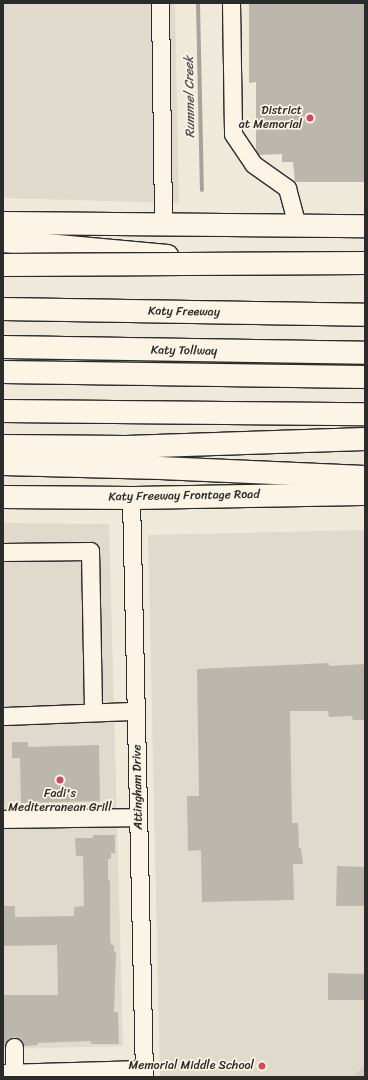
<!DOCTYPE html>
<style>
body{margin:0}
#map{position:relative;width:368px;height:1080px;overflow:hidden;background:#efe9da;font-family:Sriracha,sans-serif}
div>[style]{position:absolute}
.built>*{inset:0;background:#e0dacc}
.green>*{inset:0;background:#d2cdc0}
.stream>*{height:4px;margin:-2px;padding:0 2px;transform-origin:2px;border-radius:2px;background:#a6a399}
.building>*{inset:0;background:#bcb7ac}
.roads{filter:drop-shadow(1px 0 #2b2b2b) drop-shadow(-1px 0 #2b2b2b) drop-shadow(0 1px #2b2b2b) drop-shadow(0 -1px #2b2b2b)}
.minor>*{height:17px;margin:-8.5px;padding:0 8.5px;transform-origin:8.5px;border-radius:8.5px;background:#fcf5e5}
.major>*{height:22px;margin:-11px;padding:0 11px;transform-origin:11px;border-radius:11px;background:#fcf5e5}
.highway>*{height:22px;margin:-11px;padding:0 11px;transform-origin:11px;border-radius:11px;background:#fcf5e5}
.bridges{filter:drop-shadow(1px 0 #2b2b2b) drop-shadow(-1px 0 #2b2b2b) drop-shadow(0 1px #2b2b2b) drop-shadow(0 -1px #2b2b2b)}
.highway-bridge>*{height:22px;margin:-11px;padding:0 11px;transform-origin:11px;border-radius:11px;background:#fcf5e5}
.dots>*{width:11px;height:11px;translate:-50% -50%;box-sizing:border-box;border:2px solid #fcf5e5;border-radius:50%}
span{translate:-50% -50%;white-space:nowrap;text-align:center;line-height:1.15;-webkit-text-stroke:3.5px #fcf5e5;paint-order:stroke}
.poi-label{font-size:12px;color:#2b2b2b}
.right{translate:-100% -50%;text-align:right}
.street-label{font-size:12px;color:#2b2b2b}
.water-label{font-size:13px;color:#565552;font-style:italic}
.frame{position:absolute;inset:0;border:4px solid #2b2b2b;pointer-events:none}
</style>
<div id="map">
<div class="built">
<i style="clip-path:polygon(3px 3px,175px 3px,179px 203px,3px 198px)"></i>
<i style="clip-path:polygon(3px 523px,109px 524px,123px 1046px,3px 1049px)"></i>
<i style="clip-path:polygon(365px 530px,365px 1077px,160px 1077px,148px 535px)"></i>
</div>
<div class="green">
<i style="clip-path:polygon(365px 1064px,365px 1077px,353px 1077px)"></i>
</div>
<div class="stream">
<i style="left:198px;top:3px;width:187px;rotate:88.8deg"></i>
</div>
<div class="building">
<i style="clip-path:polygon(249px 3px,365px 3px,365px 182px,295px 182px,293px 162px,282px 162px,282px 154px,259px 155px,256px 151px,256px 82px,249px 83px)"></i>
<i style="clip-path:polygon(329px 663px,329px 666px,365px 664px,365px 720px,353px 720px,352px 716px,329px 717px,328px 711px,290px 711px,292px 823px,298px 823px,299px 848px,301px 848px,303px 864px,293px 864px,294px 900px,202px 902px,201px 850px,188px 851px,187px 796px,199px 796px,197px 669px)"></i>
<i style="clip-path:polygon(12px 742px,28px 742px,28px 747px,99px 745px,100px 801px,21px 803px,20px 758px,12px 758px)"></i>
<i style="clip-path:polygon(93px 835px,115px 835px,115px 853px,111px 853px,111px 859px,108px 859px,108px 880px,110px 881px,110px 937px,111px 945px,114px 945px,114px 952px,116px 952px,114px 1012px,118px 1012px,119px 1044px,91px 1044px,91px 1041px,38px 1043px,38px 1045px,24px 1046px,19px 1039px,14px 1037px,9px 1039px,3px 1047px,3px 995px,58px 995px,57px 945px,3px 946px,3px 906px,15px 906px,15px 917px,74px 916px,74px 907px,84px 906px,83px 856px,76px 856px,75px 838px,93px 838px)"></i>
<i style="clip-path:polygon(337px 866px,365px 867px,365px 906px,336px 906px)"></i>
<i style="clip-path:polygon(328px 973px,365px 974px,365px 1000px,328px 1000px)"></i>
</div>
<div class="roads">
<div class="minor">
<i style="left:160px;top:3px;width:221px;rotate:89.2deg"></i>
<i style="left:231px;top:3px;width:131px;rotate:89.1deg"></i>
<i style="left:233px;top:134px;width:36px;rotate:56deg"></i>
<i style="left:253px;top:164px;width:42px;rotate:35.2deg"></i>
<i style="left:287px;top:188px;width:39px;rotate:75deg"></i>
<i style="left:131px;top:498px;width:579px;rotate:88.71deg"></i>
<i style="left:3px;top:552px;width:87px;rotate:-0.7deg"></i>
<i style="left:90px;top:551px;width:161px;rotate:88.9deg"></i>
<i style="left:3px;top:716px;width:133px;rotate:-2.2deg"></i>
<i style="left:3px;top:819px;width:135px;rotate:-0.8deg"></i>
<i style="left:14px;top:1047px;width:25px;rotate:90deg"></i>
<i style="left:3px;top:1073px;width:140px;rotate:-1.6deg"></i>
</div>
<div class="major">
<i style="left:3px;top:223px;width:362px;rotate:0.5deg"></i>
<i style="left:3px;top:497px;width:128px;rotate:0.4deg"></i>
<i style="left:131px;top:498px;width:234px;rotate:-1deg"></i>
</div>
<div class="highway">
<i style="left:3px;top:241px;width:165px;rotate:5.2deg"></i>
<i style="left:3px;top:309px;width:362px;rotate:0.9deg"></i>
<i style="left:3px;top:347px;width:362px;rotate:0.9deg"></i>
<i style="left:3px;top:372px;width:362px;rotate:0.8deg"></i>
<i style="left:3px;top:411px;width:362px;rotate:0.5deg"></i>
<i style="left:3px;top:446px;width:123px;rotate:0.5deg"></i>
<i style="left:126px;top:447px;width:239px;rotate:-1.9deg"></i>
<i style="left:3px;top:464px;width:157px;rotate:1.5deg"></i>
<i style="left:160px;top:468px;width:205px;rotate:2.5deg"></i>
</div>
</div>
<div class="bridges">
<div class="highway-bridge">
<i style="left:3px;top:265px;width:362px;rotate:-0.3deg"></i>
</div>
</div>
<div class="dots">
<i style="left:310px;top:118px;background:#d1495b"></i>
<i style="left:60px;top:780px;background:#d1495b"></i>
<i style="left:262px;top:1066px;background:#d1495b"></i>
</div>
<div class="poi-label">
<span class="right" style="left:302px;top:118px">District<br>at Memorial</span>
<span style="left:60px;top:801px">Fadi's<br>Mediterranean Grill</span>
<span class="right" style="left:254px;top:1066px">Memorial Middle School</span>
</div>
<div class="street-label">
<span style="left:184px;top:312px;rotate:1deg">Katy Freeway</span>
<span style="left:184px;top:351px;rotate:1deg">Katy Tollway</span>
<span style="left:184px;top:496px;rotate:-1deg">Katy Freeway Frontage Road</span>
<span style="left:138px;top:787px;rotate:-91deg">Attingham Drive</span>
</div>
<div class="water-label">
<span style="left:190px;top:97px;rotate:-91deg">Rummel Creek</span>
</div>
<div class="frame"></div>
</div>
